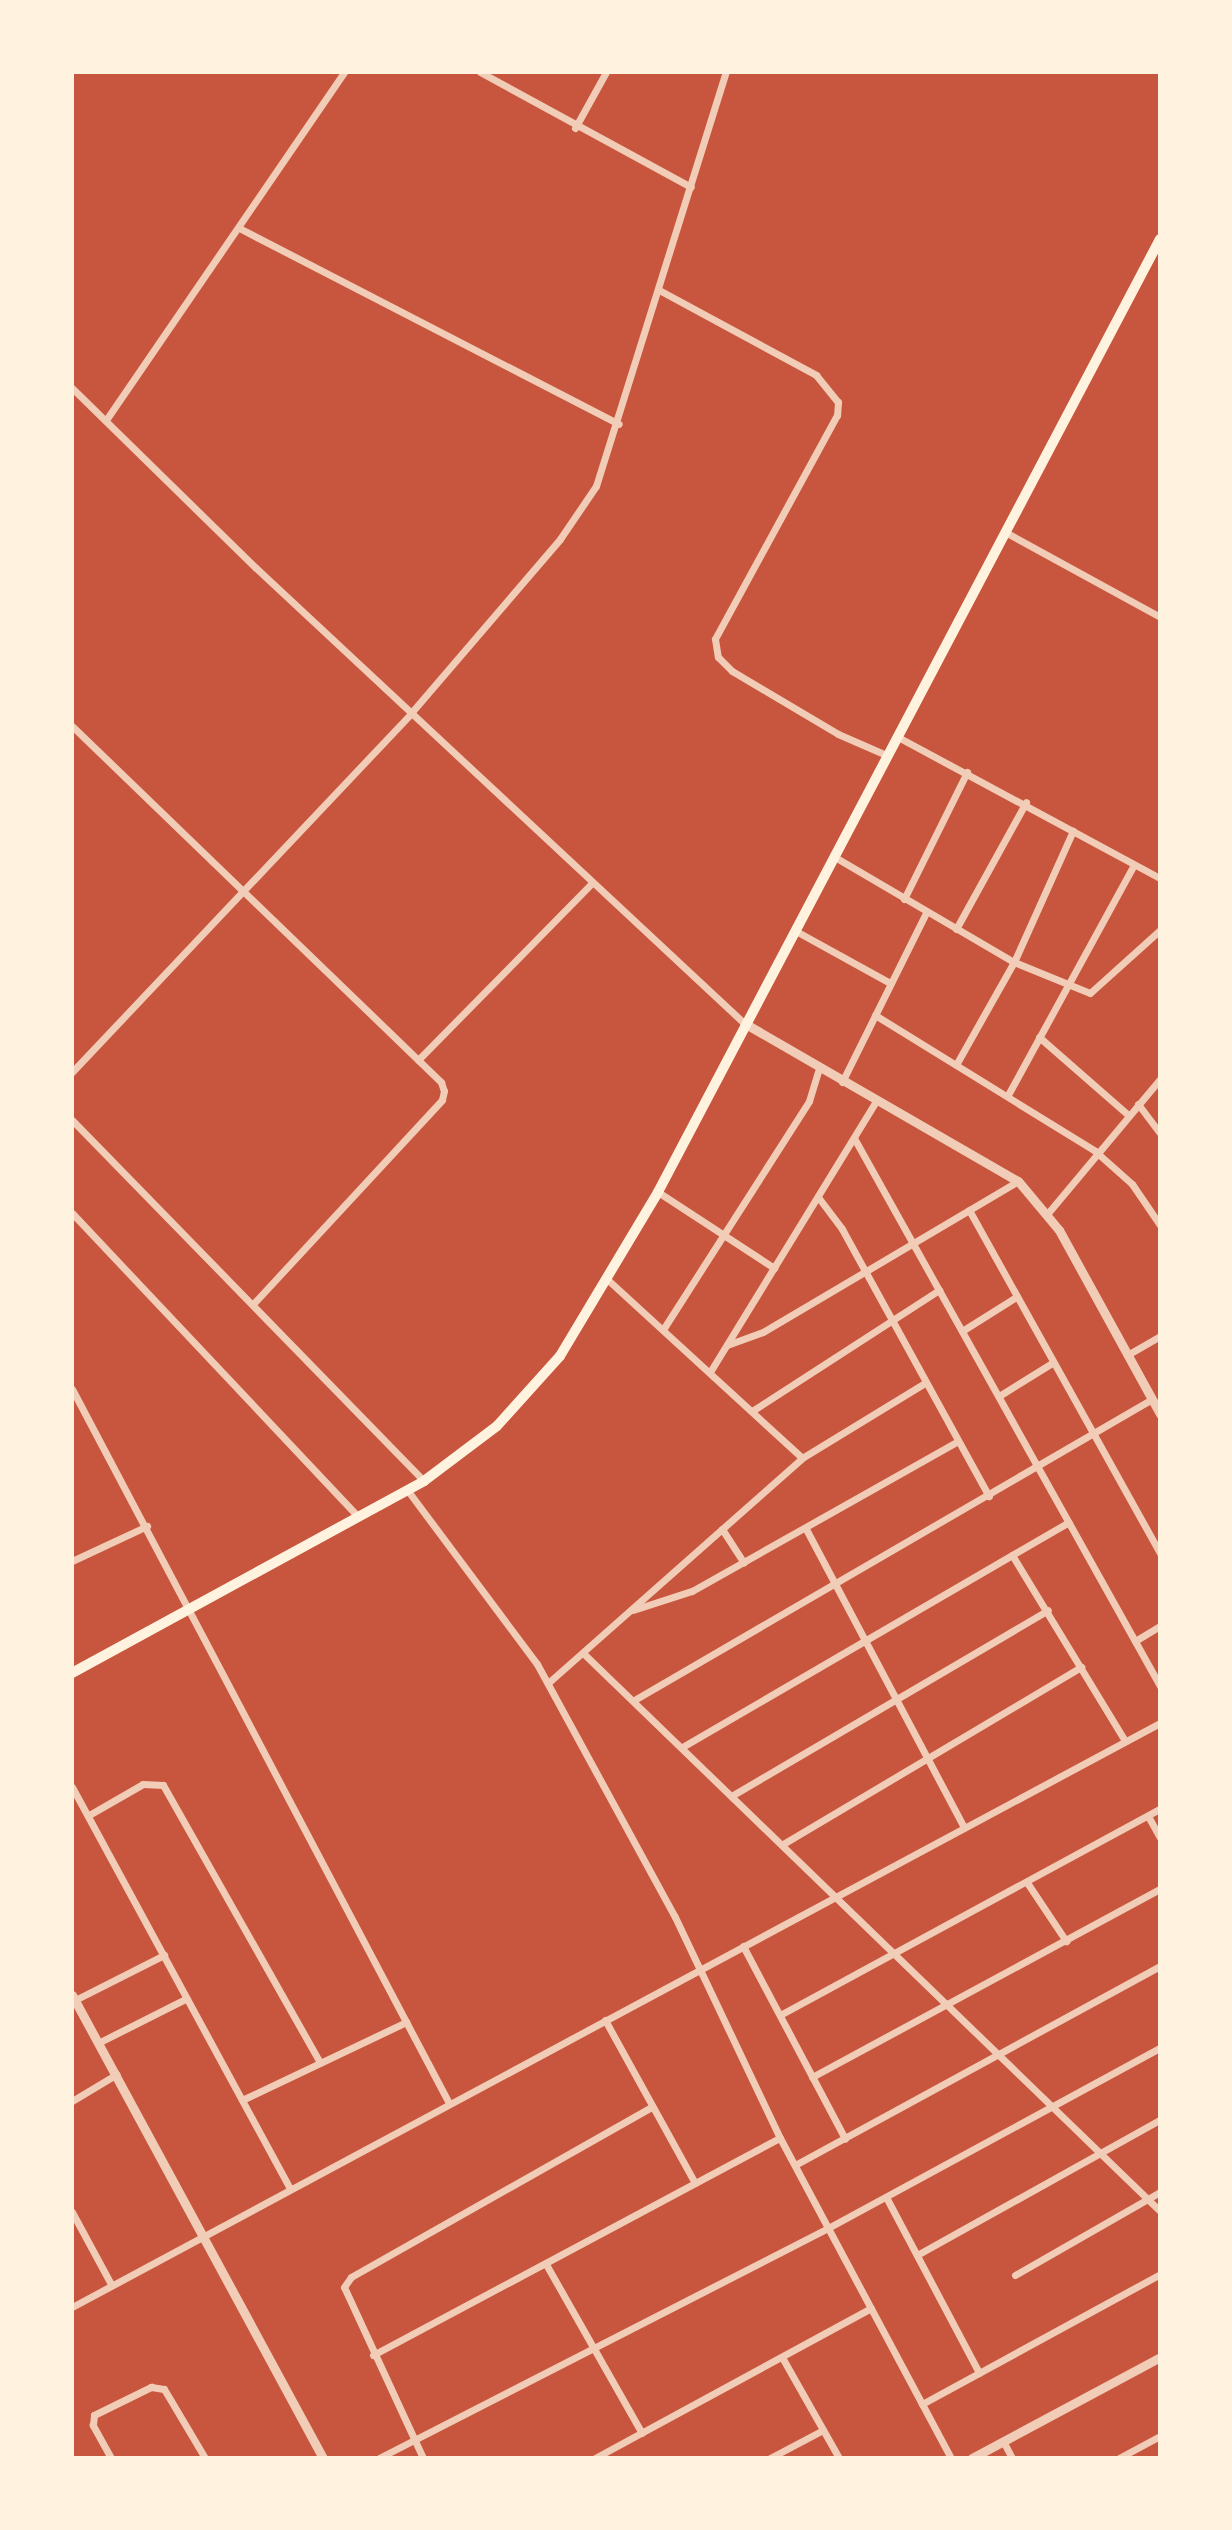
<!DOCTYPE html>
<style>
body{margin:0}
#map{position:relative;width:1232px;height:2530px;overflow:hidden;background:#c8553d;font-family:"Source Sans 3",sans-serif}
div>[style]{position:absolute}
.minor>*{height:7px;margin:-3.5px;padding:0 3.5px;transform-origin:3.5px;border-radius:3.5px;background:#f1ccb7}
.tertiary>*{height:9px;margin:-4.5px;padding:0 4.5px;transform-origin:4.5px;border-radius:4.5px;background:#f1ccb7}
.secondary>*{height:10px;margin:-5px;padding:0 5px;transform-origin:5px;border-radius:5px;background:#fff3e0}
span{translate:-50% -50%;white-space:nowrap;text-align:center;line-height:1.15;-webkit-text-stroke:8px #fff3e0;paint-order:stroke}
.frame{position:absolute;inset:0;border:74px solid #fff3e0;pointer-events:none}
</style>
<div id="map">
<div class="minor">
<i style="left:480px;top:72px;width:240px;rotate:28.6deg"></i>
<i style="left:575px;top:128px;width:64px;rotate:-61deg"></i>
<i style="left:241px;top:229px;width:425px;rotate:27.3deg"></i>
<i style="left:659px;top:290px;width:179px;rotate:28.4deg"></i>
<i style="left:816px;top:375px;width:35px;rotate:51deg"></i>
<i style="left:838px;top:402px;width:13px;rotate:94deg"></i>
<i style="left:837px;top:415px;width:255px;rotate:118.6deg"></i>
<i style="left:715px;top:639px;width:18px;rotate:81deg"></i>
<i style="left:718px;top:657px;width:20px;rotate:45deg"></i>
<i style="left:732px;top:671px;width:123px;rotate:30.7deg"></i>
<i style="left:838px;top:734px;width:52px;rotate:23.6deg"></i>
<i style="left:72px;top:388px;width:257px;rotate:44.4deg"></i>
<i style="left:256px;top:568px;width:667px;rotate:43deg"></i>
<i style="left:106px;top:420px;width:422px;rotate:-55.6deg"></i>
<i style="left:1005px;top:532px;width:177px;rotate:28.7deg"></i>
<i style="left:72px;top:726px;width:513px;rotate:43.97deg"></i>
<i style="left:441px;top:1082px;width:9px;rotate:72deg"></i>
<i style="left:444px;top:1091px;width:9px;rotate:103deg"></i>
<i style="left:442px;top:1100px;width:278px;rotate:132.8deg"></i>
<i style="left:896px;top:736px;width:300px;rotate:28.3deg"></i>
<i style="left:833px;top:856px;width:210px;rotate:30.4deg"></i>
<i style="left:1014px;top:962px;width:82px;rotate:22.2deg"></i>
<i style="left:1090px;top:993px;width:94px;rotate:-42deg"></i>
<i style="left:904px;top:899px;width:142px;rotate:-63.6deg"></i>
<i style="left:956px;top:929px;width:145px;rotate:-61.1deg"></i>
<i style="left:794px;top:930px;width:110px;rotate:28.9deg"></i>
<i style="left:875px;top:1015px;width:259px;rotate:31.7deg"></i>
<i style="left:1095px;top:1151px;width:50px;rotate:41.7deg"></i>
<i style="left:1132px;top:1184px;width:50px;rotate:55.7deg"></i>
<i style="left:1039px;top:1037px;width:118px;rotate:41.2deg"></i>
<i style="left:418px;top:1060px;width:248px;rotate:-45.5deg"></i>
<i style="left:957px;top:1063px;width:116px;rotate:-60.6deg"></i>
<i style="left:1014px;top:962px;width:144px;rotate:-65.8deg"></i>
<i style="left:72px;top:1072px;width:494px;rotate:-46.6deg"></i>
<i style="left:411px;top:713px;width:229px;rotate:-49.4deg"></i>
<i style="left:560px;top:539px;width:64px;rotate:-55.8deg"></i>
<i style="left:596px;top:486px;width:434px;rotate:-72.6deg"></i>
<i style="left:842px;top:1082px;width:189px;rotate:-63.6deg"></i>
<i style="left:1009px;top:1093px;width:260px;rotate:-61.3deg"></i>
<i style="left:1138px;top:1104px;width:36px;rotate:53deg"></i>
<i style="left:72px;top:1120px;width:504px;rotate:45.72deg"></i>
<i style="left:854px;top:1138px;width:628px;rotate:60.82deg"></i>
<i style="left:658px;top:1192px;width:139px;rotate:33.2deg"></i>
<i style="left:818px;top:1197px;width:40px;rotate:53deg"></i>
<i style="left:842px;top:1229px;width:305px;rotate:61.2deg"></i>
<i style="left:969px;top:1210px;width:393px;rotate:60.9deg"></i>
<i style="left:72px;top:1213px;width:417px;rotate:46.7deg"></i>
<i style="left:1048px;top:1213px;width:175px;rotate:-50.1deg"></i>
<i style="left:608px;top:1280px;width:263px;rotate:42.5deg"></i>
<i style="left:664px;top:1328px;width:269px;rotate:-57.4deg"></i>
<i style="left:809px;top:1101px;width:34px;rotate:-73deg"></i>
<i style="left:962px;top:1331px;width:64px;rotate:-32.2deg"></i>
<i style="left:727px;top:1345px;width:38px;rotate:-20deg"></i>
<i style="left:763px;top:1332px;width:296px;rotate:-30.6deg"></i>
<i style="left:1129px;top:1354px;width:36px;rotate:-30deg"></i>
<i style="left:710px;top:1372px;width:318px;rotate:-58.5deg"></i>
<i style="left:72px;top:1389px;width:807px;rotate:62.17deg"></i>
<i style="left:999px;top:1396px;width:62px;rotate:-31.9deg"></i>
<i style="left:752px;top:1411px;width:223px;rotate:-32.9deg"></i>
<i style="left:408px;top:1491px;width:216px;rotate:53.3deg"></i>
<i style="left:537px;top:1664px;width:288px;rotate:61.4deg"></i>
<i style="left:675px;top:1917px;width:245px;rotate:64.6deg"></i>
<i style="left:780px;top:2138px;width:363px;rotate:61.9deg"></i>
<i style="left:722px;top:1529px;width:40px;rotate:57.1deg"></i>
<i style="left:806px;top:1529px;width:338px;rotate:62.1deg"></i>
<i style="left:1012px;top:1555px;width:218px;rotate:58.7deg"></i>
<i style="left:72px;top:1561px;width:83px;rotate:-25deg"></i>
<i style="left:633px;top:1610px;width:62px;rotate:-17.9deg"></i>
<i style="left:692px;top:1591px;width:303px;rotate:-29.4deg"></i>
<i style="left:1135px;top:1641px;width:29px;rotate:-31deg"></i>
<i style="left:583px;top:1653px;width:803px;rotate:44.04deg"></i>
<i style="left:548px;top:1683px;width:339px;rotate:-41.5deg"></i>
<i style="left:802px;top:1458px;width:142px;rotate:-31.4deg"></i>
<i style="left:636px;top:1699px;width:597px;rotate:-30.17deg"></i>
<i style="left:684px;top:1746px;width:445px;rotate:-30.2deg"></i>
<i style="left:72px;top:1787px;width:457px;rotate:61.5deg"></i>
<i style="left:733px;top:1795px;width:365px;rotate:-30.4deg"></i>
<i style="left:89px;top:1815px;width:62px;rotate:-29.9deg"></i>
<i style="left:143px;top:1784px;width:20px;rotate:3deg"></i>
<i style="left:163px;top:1785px;width:319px;rotate:60.5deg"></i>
<i style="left:1148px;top:1816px;width:25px;rotate:61deg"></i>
<i style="left:783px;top:1844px;width:347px;rotate:-30.7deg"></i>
<i style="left:1028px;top:1884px;width:69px;rotate:56.3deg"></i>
<i style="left:743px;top:1946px;width:218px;rotate:62.1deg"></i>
<i style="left:75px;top:2000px;width:100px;rotate:-26.8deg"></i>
<i style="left:780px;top:2015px;width:432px;rotate:-28.5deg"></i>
<i style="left:605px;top:2020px;width:186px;rotate:61.1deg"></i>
<i style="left:100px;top:2042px;width:97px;rotate:-26.8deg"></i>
<i style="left:812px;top:2077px;width:396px;rotate:-28.4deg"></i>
<i style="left:242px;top:2100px;width:182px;rotate:-25.4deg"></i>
<i style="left:72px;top:2101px;width:52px;rotate:-31deg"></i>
<i style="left:795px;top:2165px;width:416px;rotate:-28.6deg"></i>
<i style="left:886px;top:2197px;width:199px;rotate:62.1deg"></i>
<i style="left:72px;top:2212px;width:82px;rotate:61.6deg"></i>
<i style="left:917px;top:2255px;width:278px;rotate:-29.1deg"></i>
<i style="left:547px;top:2266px;width:192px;rotate:60.4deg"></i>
<i style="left:1015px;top:2275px;width:167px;rotate:-29.8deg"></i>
<i style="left:72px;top:2307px;width:1235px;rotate:-28.23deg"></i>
<i style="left:373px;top:2355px;width:461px;rotate:-28.1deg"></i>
<i style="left:783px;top:2359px;width:114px;rotate:60.5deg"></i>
<i style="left:922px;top:2404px;width:271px;rotate:-28.6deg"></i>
<i style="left:1003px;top:2441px;width:19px;rotate:62deg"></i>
<i style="left:111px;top:2458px;width:38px;rotate:-119deg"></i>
<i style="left:93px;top:2425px;width:10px;rotate:-84deg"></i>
<i style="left:94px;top:2415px;width:64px;rotate:-26.2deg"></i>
<i style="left:151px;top:2387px;width:13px;rotate:9deg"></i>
<i style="left:164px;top:2389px;width:80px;rotate:59.3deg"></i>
<i style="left:379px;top:2458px;width:504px;rotate:-27.12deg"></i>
<i style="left:828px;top:2228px;width:378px;rotate:-28.5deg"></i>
<i style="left:423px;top:2458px;width:188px;rotate:-114.8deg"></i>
<i style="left:344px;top:2287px;width:12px;rotate:-55deg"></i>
<i style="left:351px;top:2277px;width:346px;rotate:-29.5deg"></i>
<i style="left:595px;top:2458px;width:314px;rotate:-28.5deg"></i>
<i style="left:770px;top:2458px;width:60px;rotate:-27.8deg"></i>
<i style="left:1119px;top:2458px;width:47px;rotate:-28.2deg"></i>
</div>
<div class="tertiary">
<i style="left:744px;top:1023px;width:316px;rotate:30deg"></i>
<i style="left:1018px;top:1181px;width:64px;rotate:50.1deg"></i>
<i style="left:1059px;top:1230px;width:210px;rotate:61.2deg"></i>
<i style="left:72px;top:1995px;width:527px;rotate:61.54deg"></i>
<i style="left:972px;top:2458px;width:213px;rotate:-28.2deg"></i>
</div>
<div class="secondary">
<i style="left:72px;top:1673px;width:401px;rotate:-28.6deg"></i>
<i style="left:424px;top:1481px;width:91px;rotate:-37deg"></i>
<i style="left:497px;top:1426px;width:94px;rotate:-48deg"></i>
<i style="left:560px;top:1356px;width:191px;rotate:-59.1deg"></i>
<i style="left:658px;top:1192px;width:1077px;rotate:-62.22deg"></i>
</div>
<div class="frame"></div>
</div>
